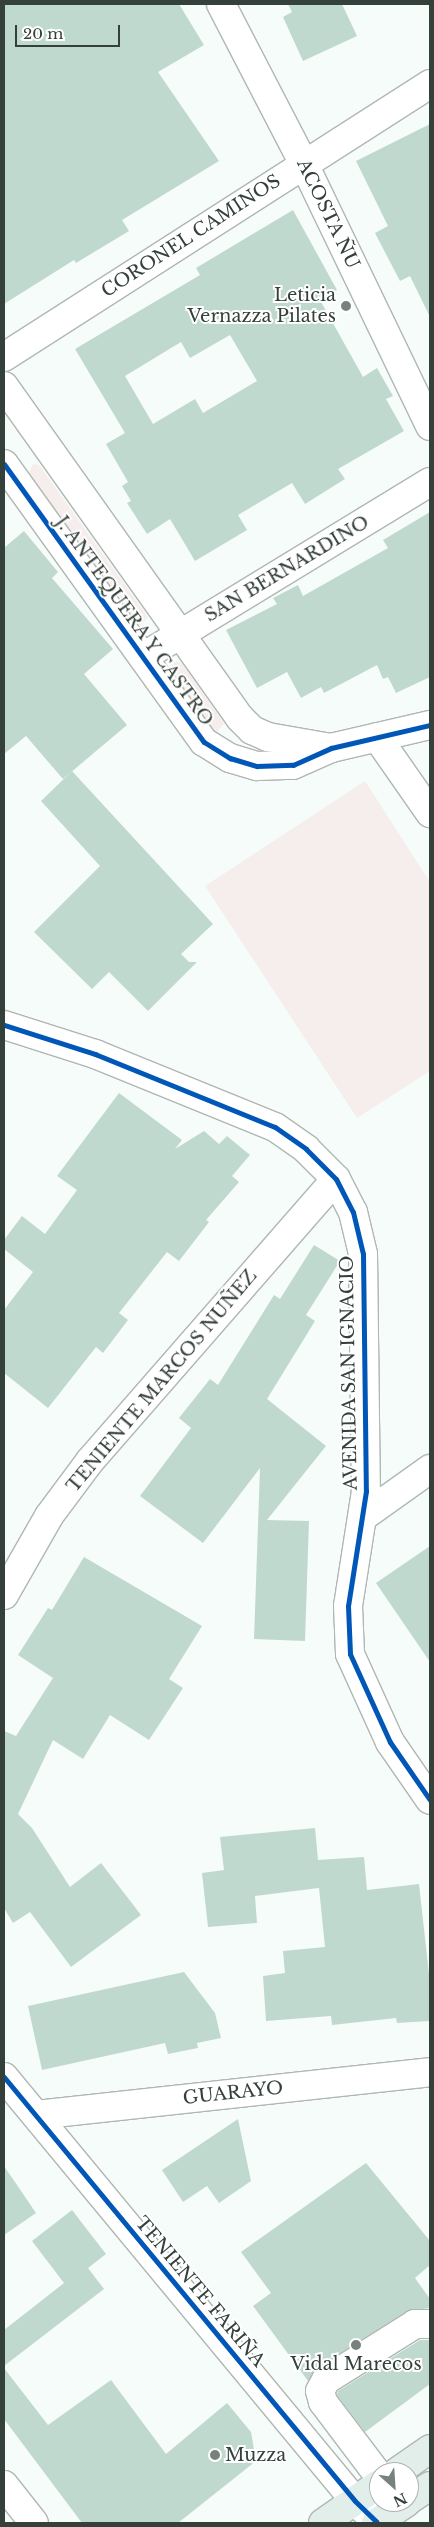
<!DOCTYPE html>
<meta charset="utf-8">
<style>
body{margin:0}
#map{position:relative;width:434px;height:2527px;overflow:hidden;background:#f6fcf9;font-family:"Libre Baskerville",serif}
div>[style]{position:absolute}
.green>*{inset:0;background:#f5eeec}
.building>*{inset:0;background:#c0d9cf}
.roads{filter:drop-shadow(1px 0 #afb7b3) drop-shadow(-1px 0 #afb7b3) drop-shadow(0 1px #afb7b3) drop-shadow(0 -1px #afb7b3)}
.minor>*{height:28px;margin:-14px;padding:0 14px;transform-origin:14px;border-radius:14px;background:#fefffe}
.major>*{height:28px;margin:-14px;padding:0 14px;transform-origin:14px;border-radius:14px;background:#e2eeea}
.cycleway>*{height:5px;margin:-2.5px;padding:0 2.5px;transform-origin:2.5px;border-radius:2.5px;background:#0057b8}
.dots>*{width:14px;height:14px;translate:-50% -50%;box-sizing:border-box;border:2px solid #fff;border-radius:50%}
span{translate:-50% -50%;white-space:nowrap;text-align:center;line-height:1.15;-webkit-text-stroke:4px #fff;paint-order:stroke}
.street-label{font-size:18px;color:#34403a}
.poi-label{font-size:18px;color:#34403a}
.right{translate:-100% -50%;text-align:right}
.left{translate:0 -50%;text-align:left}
.frame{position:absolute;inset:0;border:5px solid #34403a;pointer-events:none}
.north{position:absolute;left:369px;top:2462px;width:50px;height:50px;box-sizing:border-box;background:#fff;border:1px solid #aeb3b0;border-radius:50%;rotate:154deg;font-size:14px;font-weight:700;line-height:20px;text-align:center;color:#34403a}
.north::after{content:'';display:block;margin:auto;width:18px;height:22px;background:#78827d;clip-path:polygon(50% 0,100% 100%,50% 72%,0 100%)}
.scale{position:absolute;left:15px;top:25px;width:105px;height:22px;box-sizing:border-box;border:2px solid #34403a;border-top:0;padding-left:6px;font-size:15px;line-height:18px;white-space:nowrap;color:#34403a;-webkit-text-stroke:4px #fff;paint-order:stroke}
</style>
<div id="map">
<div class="green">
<i style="clip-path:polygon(33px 464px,39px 465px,148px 617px,141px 625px,136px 625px,28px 474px)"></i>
<i style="clip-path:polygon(175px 661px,181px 662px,224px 723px,217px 732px,212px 731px,169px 670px)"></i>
<i style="clip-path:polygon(365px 781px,430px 882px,430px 1071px,357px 1118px,205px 886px)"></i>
</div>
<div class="building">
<i style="clip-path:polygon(4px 4px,179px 4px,204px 45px,158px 72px,219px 161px,122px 220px,129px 231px,76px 263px,74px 260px,4px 304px)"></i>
<i style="clip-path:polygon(288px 4px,342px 4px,357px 36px,303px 61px,283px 17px,292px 12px)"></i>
<i style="clip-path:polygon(430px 124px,430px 317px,410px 276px,400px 281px,375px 233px,388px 226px,356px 161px)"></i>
<i style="clip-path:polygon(evenodd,293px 210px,337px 290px,320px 300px,363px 377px,377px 368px,393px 396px,386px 399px,404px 431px,338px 469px,345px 479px,305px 504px,292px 483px,238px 515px,247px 530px,195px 561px,170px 519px,147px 534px,127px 503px,131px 501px,122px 486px,128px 482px,106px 444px,125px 433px,75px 349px,200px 275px,196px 268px,293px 210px,230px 335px,257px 381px,203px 413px,195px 399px,153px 424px,125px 376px,181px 342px,190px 358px,230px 335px)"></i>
<i style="clip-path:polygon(430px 512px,430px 677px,396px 693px,388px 677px,383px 679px,377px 665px,324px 693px,321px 687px,301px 698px,287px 672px,257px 688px,226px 630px,277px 604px,273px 598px,298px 585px,303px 596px,388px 548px,383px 540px)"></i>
<i style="clip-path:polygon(24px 531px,58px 572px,52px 578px,113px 649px,84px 674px,127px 725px,63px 779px,26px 736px,4px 754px,4px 548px)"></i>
<i style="clip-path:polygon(72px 771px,213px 924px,181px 954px,189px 962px,197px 962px,148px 1011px,109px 972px,92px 989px,34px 932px,100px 866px,41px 801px)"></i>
<i style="clip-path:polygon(119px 1093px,182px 1140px,175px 1149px,204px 1131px,219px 1144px,227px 1136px,250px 1155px,232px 1176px,239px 1182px,206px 1220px,209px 1222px,179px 1261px,167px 1252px,119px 1313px,128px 1320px,103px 1353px,96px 1347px,48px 1408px,4px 1373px,4px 1310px,33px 1272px,4px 1249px,4px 1240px,22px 1216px,45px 1234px,77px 1190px,57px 1176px)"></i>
<i style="clip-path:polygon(314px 1245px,340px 1261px,306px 1315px,315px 1321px,267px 1399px,326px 1446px,267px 1520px,309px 1521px,305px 1641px,254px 1639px,260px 1468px,203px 1543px,140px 1496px,191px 1428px,179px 1418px,210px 1379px,218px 1385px,274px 1295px,280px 1299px)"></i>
<i style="clip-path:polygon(430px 1546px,430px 1662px,376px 1583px)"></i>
<i style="clip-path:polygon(84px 1557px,202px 1626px,169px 1679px,183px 1688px,149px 1740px,110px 1715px,83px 1759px,53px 1740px,18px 1814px,32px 1828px,70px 1887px,101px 1863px,141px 1915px,71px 1967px,30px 1912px,13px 1923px,4px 1908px,4px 1731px,16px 1736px,53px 1678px,18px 1655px,48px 1608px,52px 1610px)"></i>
<i style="clip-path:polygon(315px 1828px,318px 1860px,364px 1857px,367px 1890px,419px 1884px,430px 1983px,430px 2021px,397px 2023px,396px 2018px,332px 2025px,331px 2016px,266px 2021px,263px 1976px,285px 1973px,283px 1951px,325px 1947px,319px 1888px,255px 1896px,257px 1923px,208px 1927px,202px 1873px,224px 1870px,220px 1837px)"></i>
<i style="clip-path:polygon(184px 1972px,215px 2013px,221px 2038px,197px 2043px,198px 2048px,168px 2054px,165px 2043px,42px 2070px,28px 2006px)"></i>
<i style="clip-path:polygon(238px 2119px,251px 2181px,219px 2203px,207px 2186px,183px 2202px,162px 2170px)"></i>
<i style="clip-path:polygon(366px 2163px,430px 2241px,430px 2265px,415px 2278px,430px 2299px,430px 2308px,407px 2311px,318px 2367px,308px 2381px,253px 2306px,271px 2293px,241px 2252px)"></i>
<i style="clip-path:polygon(4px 2166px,36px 2213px,4px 2235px)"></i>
<i style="clip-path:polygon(72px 2210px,106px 2254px,88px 2268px,104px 2289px,4px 2366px,4px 2330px,64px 2283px,32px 2241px)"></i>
<i style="clip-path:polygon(420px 2340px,430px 2340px,430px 2384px,365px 2432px,337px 2395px,338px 2391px)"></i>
<i style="clip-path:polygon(4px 2368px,48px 2425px,111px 2380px,166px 2454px,227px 2403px,251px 2432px,256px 2461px,178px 2523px,82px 2523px,4px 2419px)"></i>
</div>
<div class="roads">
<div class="minor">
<i style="left:221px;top:4px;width:178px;rotate:62.6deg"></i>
<i style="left:303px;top:162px;width:293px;rotate:64.3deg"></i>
<i style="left:4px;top:357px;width:506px;rotate:-32.65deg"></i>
<i style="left:4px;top:386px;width:407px;rotate:54.6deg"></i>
<i style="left:240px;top:718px;width:17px;rotate:45deg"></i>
<i style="left:252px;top:730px;width:17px;rotate:24deg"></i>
<i style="left:268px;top:737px;width:64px;rotate:9.9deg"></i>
<i style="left:4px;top:464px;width:342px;rotate:54.3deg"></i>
<i style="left:204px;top:742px;width:31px;rotate:32deg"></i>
<i style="left:230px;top:758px;width:28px;rotate:17deg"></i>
<i style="left:257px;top:766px;width:36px;rotate:-2deg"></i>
<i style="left:293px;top:765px;width:42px;rotate:-24.1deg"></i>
<i style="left:331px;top:748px;width:102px;rotate:-13.1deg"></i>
<i style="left:143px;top:657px;width:336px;rotate:-31.4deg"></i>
<i style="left:377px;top:737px;width:93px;rotate:55.1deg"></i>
<i style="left:4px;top:1025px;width:96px;rotate:17.7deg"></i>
<i style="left:95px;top:1054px;width:194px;rotate:22.1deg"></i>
<i style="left:275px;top:1127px;width:38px;rotate:35deg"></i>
<i style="left:306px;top:1149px;width:42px;rotate:45deg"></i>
<i style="left:336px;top:1179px;width:37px;rotate:63deg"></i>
<i style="left:353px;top:1212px;width:43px;rotate:76.6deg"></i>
<i style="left:363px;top:1254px;width:237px;rotate:89.3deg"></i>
<i style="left:366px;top:1491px;width:116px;rotate:98.9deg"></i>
<i style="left:348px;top:1606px;width:48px;rotate:87.6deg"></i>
<i style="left:350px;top:1654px;width:97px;rotate:65.6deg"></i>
<i style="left:390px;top:1742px;width:70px;rotate:55.4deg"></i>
<i style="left:364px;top:1516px;width:81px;rotate:-35.5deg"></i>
<i style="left:4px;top:1595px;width:91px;rotate:-60.3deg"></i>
<i style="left:49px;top:1516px;width:69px;rotate:-53.3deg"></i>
<i style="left:90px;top:1461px;width:374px;rotate:-48.9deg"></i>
<i style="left:4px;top:2077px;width:550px;rotate:50.38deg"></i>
<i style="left:355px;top:2501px;width:30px;rotate:44deg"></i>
<i style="left:36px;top:2115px;width:396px;rotate:-6.2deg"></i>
<i style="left:379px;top:2476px;width:93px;rotate:-127.1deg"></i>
<i style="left:323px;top:2402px;width:11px;rotate:-105deg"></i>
<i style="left:320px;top:2391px;width:13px;rotate:-61deg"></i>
<i style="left:326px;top:2380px;width:105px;rotate:-32.2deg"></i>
<i style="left:415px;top:2324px;width:15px"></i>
<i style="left:4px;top:2485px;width:48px;rotate:51.7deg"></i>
</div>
<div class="major">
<i style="left:397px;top:2472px;width:40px;rotate:-34.9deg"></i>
<i style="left:409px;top:2500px;width:25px;rotate:-34deg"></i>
<i style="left:323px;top:2523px;width:68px;rotate:-34.9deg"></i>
<i style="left:376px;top:2523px;width:37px;rotate:-34deg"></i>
</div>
</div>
<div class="cycleway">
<i style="left:4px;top:464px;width:342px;rotate:54.3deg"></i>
<i style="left:204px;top:742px;width:31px;rotate:32deg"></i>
<i style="left:230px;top:758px;width:28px;rotate:17deg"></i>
<i style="left:257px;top:766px;width:36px;rotate:-2deg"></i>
<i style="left:293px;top:765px;width:42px;rotate:-24.1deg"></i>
<i style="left:331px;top:748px;width:102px;rotate:-13.1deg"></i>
<i style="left:4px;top:1025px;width:96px;rotate:17.7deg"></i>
<i style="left:95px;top:1054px;width:194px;rotate:22.1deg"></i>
<i style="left:275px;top:1127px;width:38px;rotate:35deg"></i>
<i style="left:306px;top:1149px;width:42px;rotate:45deg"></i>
<i style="left:336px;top:1179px;width:37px;rotate:63deg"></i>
<i style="left:353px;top:1212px;width:43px;rotate:76.6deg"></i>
<i style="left:363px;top:1254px;width:237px;rotate:89.3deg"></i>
<i style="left:366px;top:1491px;width:116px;rotate:98.9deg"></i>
<i style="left:348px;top:1606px;width:48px;rotate:87.6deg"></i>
<i style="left:350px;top:1654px;width:97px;rotate:65.6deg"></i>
<i style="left:390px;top:1742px;width:70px;rotate:55.4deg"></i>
<i style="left:4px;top:2077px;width:550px;rotate:50.38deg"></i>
<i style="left:355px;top:2501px;width:30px;rotate:44deg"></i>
</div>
<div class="dots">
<i style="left:346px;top:306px;background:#78827d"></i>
<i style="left:356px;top:2345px;background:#78827d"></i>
<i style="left:215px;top:2455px;background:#78827d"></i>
</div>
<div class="street-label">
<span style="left:328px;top:214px;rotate:64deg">ACOSTA ÑU</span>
<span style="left:191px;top:236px;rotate:-33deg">CORONEL CAMINOS</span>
<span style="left:287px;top:569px;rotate:-31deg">SAN BERNARDINO</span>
<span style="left:134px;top:621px;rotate:54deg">J. ANTEQUERA Y CASTRO</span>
<span style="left:349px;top:1373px;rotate:-91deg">AVENIDA SAN IGNACIO</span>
<span style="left:162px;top:1381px;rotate:-50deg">TENIENTE MARCOS NUÑEZ</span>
<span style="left:233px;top:2093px;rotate:-6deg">GUARAYO</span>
<span style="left:200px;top:2292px;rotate:50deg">TENIENTE FARIÑA</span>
</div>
<div class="poi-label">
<span class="right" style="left:336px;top:306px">Leticia<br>Vernazza Pilates</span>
<span style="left:356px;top:2364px">Vidal Marecos</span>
<span class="left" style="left:225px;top:2455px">Muzza</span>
</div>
<div class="frame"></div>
<div class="north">N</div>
<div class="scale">20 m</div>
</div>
